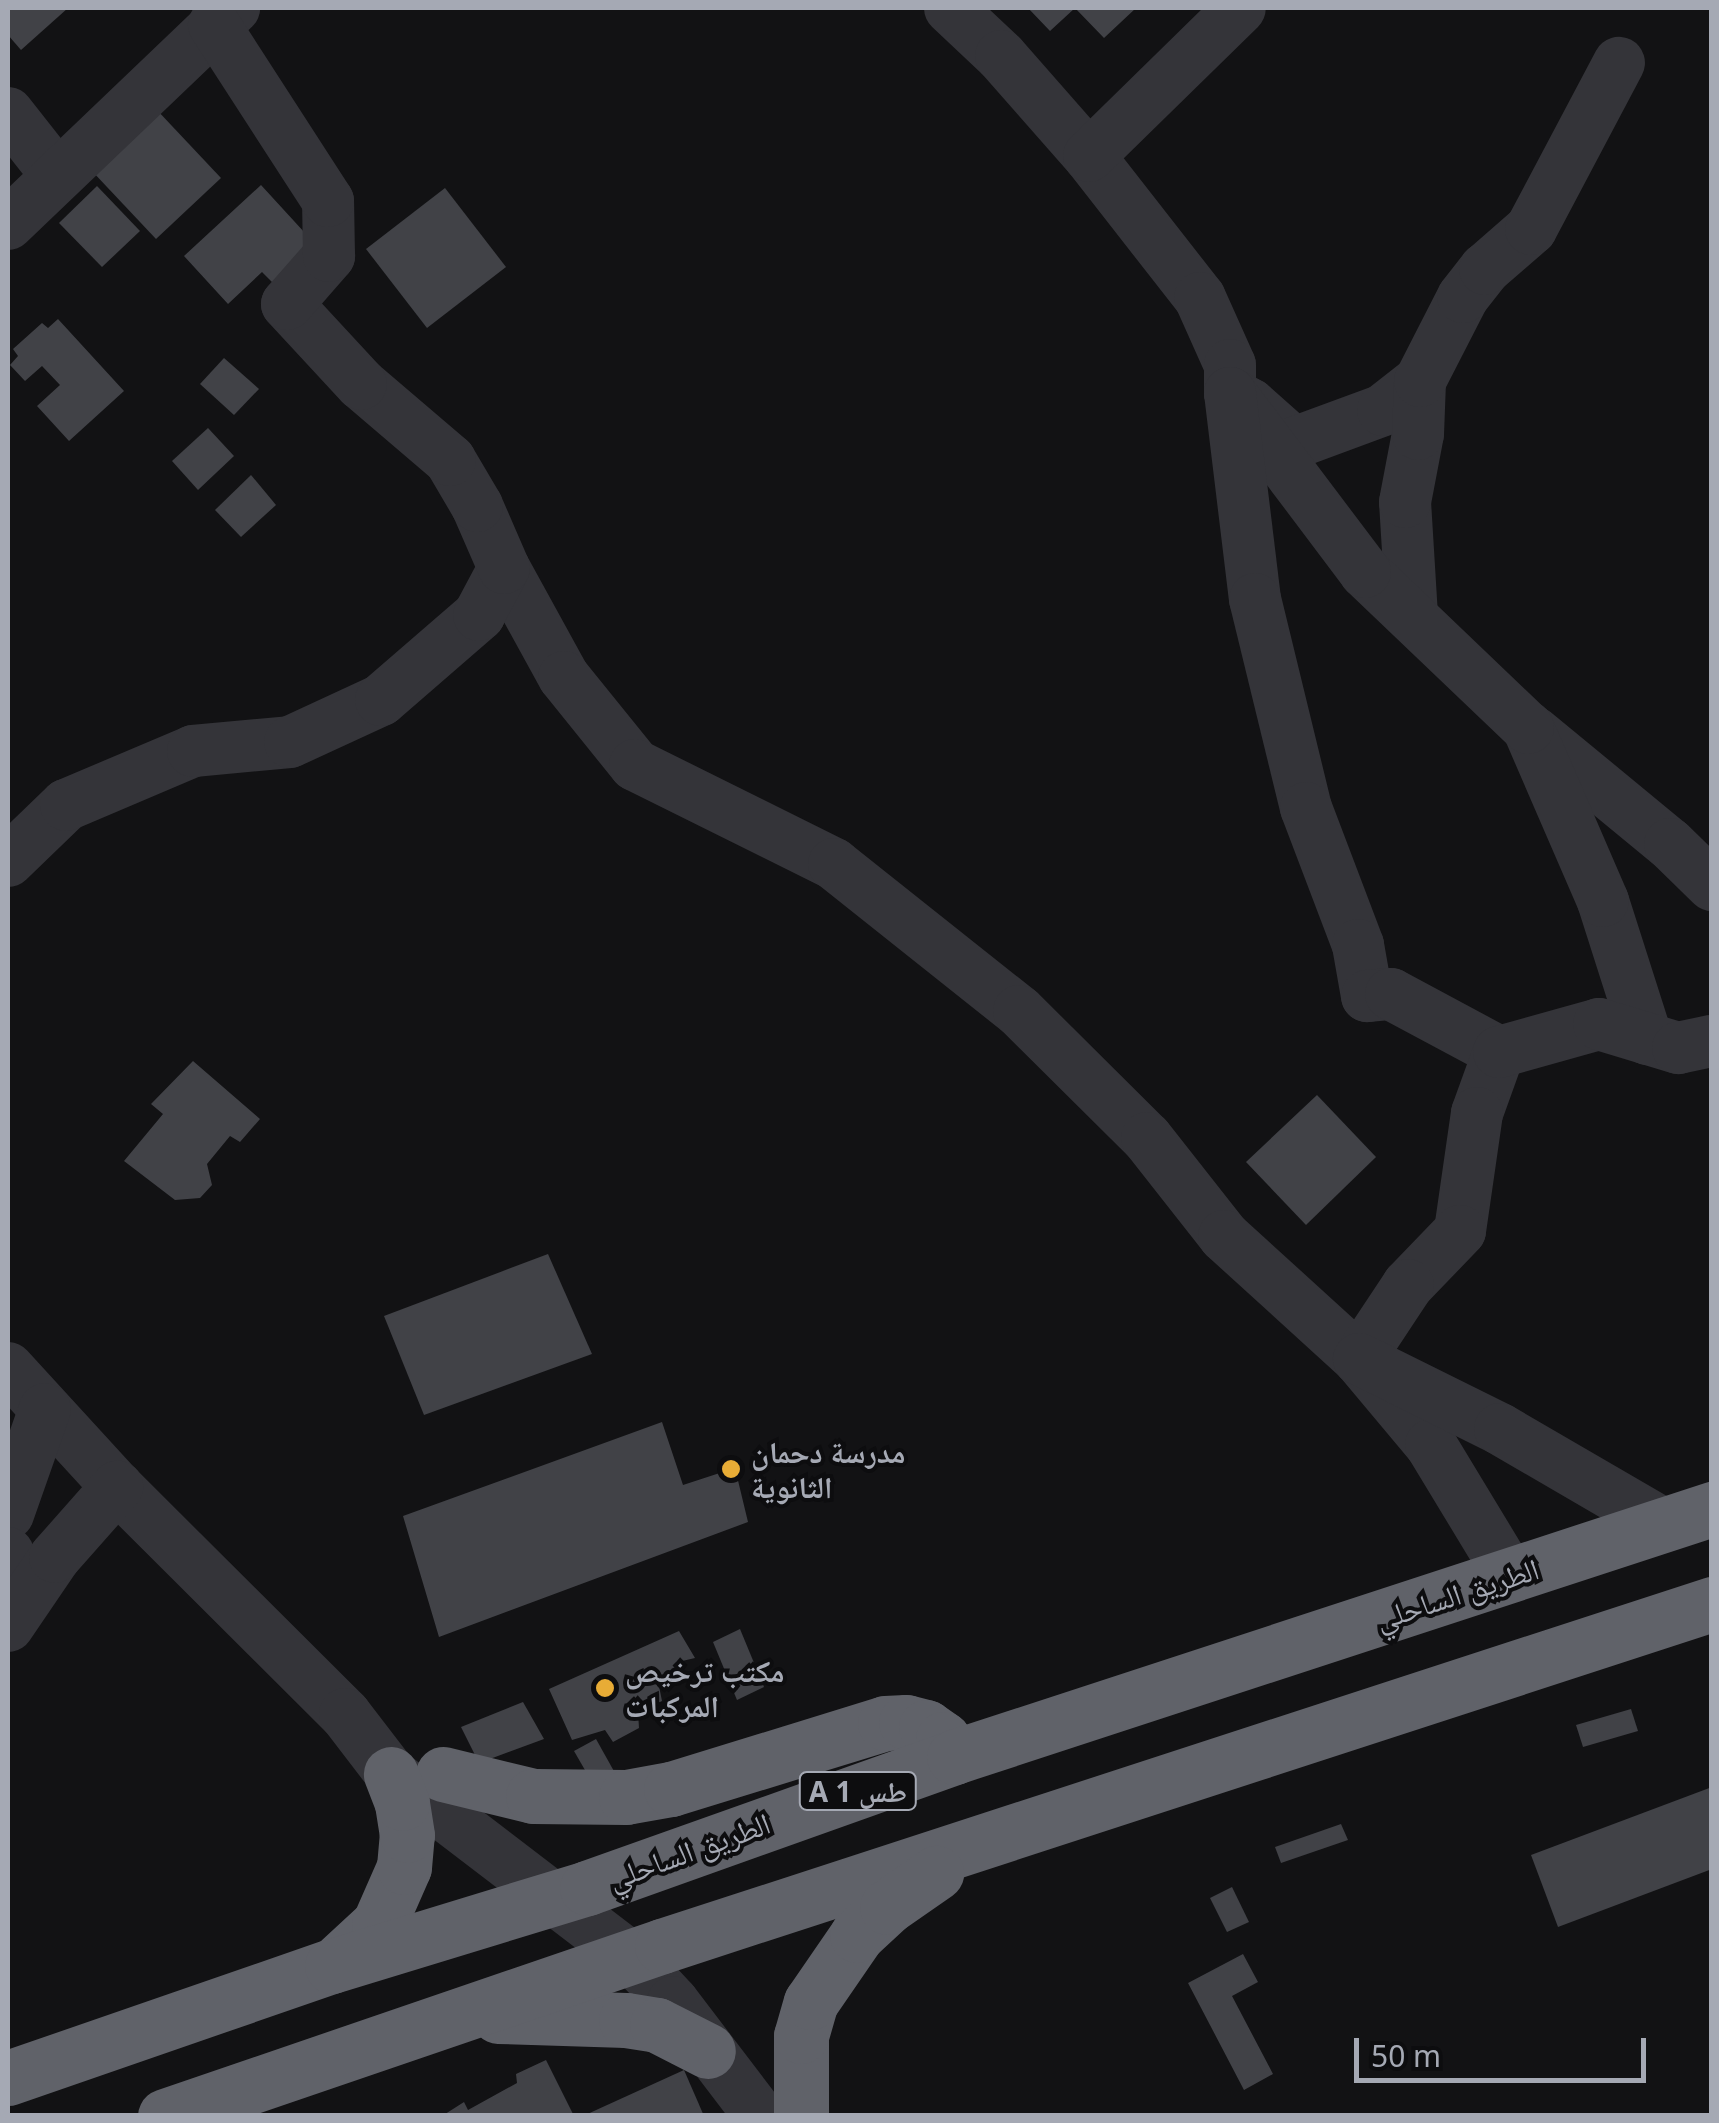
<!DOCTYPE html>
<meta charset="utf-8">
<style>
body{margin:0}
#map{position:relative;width:1719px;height:2123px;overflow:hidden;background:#121214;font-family:"Noto Sans","Noto Naskh Arabic",sans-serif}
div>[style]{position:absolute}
.building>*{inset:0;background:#414247}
.minor>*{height:52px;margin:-26px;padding:0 26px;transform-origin:26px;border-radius:26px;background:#343439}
.highway>*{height:55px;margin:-27.5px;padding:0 27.5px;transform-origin:27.5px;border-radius:27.5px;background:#606269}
.dots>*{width:28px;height:28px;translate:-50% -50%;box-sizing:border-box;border:5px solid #0d0d0f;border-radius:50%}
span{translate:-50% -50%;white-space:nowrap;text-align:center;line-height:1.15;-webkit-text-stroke:8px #0d0d0f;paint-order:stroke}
.shield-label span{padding:2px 8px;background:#0d0d0f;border:2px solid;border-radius:8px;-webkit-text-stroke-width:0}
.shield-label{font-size:28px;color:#a5a9b4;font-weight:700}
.poi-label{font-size:30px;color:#a5a9b4;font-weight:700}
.left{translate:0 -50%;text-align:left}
.street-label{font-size:30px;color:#a5a9b4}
.frame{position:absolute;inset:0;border:10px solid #a5a9b4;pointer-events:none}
.scale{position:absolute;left:1354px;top:2038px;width:292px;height:45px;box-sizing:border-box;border:5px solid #a5a9b4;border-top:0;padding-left:12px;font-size:30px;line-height:35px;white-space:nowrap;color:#a5a9b4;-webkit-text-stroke:8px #0d0d0f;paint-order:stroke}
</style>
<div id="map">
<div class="building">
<i style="clip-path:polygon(8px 8px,68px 8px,21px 50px,8px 35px)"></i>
<i style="clip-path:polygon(1028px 8px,1136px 8px,1104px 38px,1075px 8px,1050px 31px)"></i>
<i style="clip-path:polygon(156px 109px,221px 178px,156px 239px,91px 170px)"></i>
<i style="clip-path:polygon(261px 185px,316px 245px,274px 284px,262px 272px,228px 304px,184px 256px)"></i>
<i style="clip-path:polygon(97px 186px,140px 231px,102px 267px,59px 223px)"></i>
<i style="clip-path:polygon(445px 188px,506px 267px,427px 328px,366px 249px)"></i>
<i style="clip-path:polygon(58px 319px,124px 391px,69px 441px,37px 406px,60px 385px,42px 366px,25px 381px,10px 365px,18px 356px,13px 349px,42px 323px,48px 328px)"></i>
<i style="clip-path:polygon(224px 358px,259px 389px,234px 415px,200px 384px)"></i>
<i style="clip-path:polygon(208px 428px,234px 456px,198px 490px,172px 461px)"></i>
<i style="clip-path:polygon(251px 475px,276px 505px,241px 537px,215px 510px)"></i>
<i style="clip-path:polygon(193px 1061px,260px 1119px,240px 1142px,230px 1136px,207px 1164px,212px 1185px,200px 1198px,175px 1200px,124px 1161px,163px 1114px,151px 1104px)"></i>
<i style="clip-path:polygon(1317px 1095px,1376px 1157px,1306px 1225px,1246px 1162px)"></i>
<i style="clip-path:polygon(548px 1254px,592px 1354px,424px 1415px,384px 1316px)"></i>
<i style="clip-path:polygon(662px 1422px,683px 1485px,735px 1468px,748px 1522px,439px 1637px,403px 1516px)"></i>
<i style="clip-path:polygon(740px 1629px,764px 1687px,737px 1700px,713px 1642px)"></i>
<i style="clip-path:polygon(679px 1631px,695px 1658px,678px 1662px,679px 1681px,659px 1686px,662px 1701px,638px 1712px,639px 1728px,613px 1742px,605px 1730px,572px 1740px,549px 1689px)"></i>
<i style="clip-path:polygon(523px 1702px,544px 1739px,479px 1763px,461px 1727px)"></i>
<i style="clip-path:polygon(1631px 1709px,1638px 1731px,1583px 1747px,1576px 1725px)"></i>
<i style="clip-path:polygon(596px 1739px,615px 1773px,593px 1784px,574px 1751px)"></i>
<i style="clip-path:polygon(1712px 1787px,1712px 1869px,1558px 1927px,1531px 1855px)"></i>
<i style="clip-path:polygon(1341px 1824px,1348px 1840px,1281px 1863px,1275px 1847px)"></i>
<i style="clip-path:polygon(1232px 1887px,1249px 1922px,1227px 1932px,1210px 1898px)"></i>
<i style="clip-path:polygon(1243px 1954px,1258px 1982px,1232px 1996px,1273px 2074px,1244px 2090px,1188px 1983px)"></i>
<i style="clip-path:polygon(546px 2060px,574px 2116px,442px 2116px,464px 2102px,468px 2110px,517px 2083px,516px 2074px)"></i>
<i style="clip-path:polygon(684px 2070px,704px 2116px,583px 2116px)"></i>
</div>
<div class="minor">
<i style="left:950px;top:8px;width:70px;rotate:43.3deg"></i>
<i style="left:1001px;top:56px;width:133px;rotate:48.7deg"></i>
<i style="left:1089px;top:156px;width:180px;rotate:52deg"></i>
<i style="left:1200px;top:298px;width:73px;rotate:65.9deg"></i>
<i style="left:1230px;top:365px;width:28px;rotate:90deg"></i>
<i style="left:1230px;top:393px;width:23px;rotate:29deg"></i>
<i style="left:1250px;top:404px;width:59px;rotate:41.6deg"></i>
<i style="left:1294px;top:443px;width:95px;rotate:-20.3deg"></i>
<i style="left:1383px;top:410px;width:47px;rotate:-38.1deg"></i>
<i style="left:8px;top:113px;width:78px;rotate:51.8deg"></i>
<i style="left:1089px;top:156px;width:211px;rotate:-44.4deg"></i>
<i style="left:8px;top:224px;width:313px;rotate:-43.7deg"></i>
<i style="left:504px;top:568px;width:124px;rotate:61.2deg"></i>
<i style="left:564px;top:677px;width:113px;rotate:51.1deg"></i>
<i style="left:635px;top:765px;width:222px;rotate:26.4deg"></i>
<i style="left:834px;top:864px;width:236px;rotate:38.5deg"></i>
<i style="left:1019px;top:1011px;width:180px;rotate:44.8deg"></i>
<i style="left:1147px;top:1138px;width:125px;rotate:51.8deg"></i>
<i style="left:1224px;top:1236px;width:183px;rotate:42.3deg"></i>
<i style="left:1359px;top:1359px;width:112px;rotate:50.1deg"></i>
<i style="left:1431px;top:1445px;width:154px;rotate:58.8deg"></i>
<i style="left:1412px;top:616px;width:114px;rotate:-93.5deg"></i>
<i style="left:1405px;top:502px;width:69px;rotate:-79.2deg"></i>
<i style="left:1418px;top:434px;width:53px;rotate:-87.8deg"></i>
<i style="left:1420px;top:381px;width:94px;rotate:-62.9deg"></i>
<i style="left:1463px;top:297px;width:36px;rotate:-52deg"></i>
<i style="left:1485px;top:269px;width:61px;rotate:-41deg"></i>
<i style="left:1531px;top:229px;width:188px;rotate:-62.1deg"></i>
<i style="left:1534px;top:732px;width:176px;rotate:39.5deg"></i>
<i style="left:1670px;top:844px;width:59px;rotate:44.3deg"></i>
<i style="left:8px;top:861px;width:81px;rotate:-44deg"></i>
<i style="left:66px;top:805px;width:138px;rotate:-23deg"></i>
<i style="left:193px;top:751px;width:97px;rotate:-5.3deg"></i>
<i style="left:290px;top:742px;width:100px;rotate:-24.8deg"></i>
<i style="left:381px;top:700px;width:130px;rotate:-40.9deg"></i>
<i style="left:479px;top:615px;width:53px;rotate:-62deg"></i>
<i style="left:504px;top:568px;width:68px;rotate:-113.5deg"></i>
<i style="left:477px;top:506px;width:53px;rotate:-120.4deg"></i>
<i style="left:450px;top:460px;width:117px;rotate:-139.5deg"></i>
<i style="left:361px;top:384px;width:109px;rotate:-132.8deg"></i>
<i style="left:287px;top:304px;width:64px;rotate:-48.8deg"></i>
<i style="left:329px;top:256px;width:55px;rotate:-91deg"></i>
<i style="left:328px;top:201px;width:210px;rotate:-122.9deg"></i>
<i style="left:1647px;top:1039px;width:145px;rotate:-107.7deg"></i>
<i style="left:1603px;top:901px;width:189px;rotate:-113.4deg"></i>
<i style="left:1528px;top:728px;width:226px;rotate:-136.3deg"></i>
<i style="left:1365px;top:572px;width:224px;rotate:-127deg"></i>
<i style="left:1230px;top:393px;width:208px;rotate:83.1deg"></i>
<i style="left:1255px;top:599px;width:215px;rotate:76.3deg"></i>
<i style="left:1306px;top:808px;width:147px;rotate:69.2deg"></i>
<i style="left:1358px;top:945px;width:52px;rotate:80deg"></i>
<i style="left:1367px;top:996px;width:24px;rotate:-5deg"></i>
<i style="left:1391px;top:994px;width:123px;rotate:28.2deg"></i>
<i style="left:1499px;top:1052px;width:65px;rotate:109.8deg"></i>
<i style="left:1477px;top:1113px;width:119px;rotate:98.2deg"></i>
<i style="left:1460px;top:1231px;width:75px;rotate:133.9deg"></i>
<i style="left:1408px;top:1285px;width:89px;rotate:123.5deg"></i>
<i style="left:1359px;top:1359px;width:157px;rotate:26.4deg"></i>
<i style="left:1500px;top:1429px;width:191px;rotate:30.2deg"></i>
<i style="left:1499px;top:1052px;width:104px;rotate:-15.6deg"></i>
<i style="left:1599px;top:1024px;width:83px;rotate:16.9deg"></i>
<i style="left:1678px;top:1048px;width:35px;rotate:-12deg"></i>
<i style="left:8px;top:1368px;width:161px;rotate:47.5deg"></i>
<i style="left:117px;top:1487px;width:322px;rotate:44.9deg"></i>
<i style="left:345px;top:1714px;width:76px;rotate:52.5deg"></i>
<i style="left:391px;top:1774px;width:303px;rotate:37.4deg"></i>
<i style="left:632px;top:1958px;width:60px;rotate:47deg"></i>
<i style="left:673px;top:2002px;width:143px;rotate:52.7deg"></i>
<i style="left:8px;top:1514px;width:111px;rotate:-70.6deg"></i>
<i style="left:8px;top:1553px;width:66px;rotate:86.5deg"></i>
<i style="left:12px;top:1619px;width:4px;rotate:166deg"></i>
<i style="left:8px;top:1626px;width:83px;rotate:-55.7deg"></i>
<i style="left:55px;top:1557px;width:94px;rotate:-48.5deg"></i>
</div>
<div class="highway">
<i style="left:443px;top:1774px;width:93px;rotate:13.7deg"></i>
<i style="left:533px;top:1796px;width:93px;rotate:0.6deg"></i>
<i style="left:626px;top:1797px;width:46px;rotate:-10.1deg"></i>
<i style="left:671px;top:1789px;width:224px;rotate:-17.1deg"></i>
<i style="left:885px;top:1723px;width:21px;rotate:-3deg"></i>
<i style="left:906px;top:1722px;width:21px;rotate:14deg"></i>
<i style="left:926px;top:1727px;width:21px;rotate:35deg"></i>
<i style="left:943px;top:1739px;width:21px;rotate:59deg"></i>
<i style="left:340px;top:1960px;width:53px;rotate:-42.7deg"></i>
<i style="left:379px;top:1924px;width:62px;rotate:-66.3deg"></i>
<i style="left:404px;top:1867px;width:32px;rotate:-85deg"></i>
<i style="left:407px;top:1835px;width:32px;rotate:-99deg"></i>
<i style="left:402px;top:1803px;width:31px;rotate:-111deg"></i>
<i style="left:498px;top:2016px;width:128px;rotate:1.8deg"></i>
<i style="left:626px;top:2020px;width:31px;rotate:9deg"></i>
<i style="left:657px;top:2025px;width:57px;rotate:27deg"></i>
<i style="left:8px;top:2078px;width:343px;rotate:-19.1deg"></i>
<i style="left:332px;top:1966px;width:267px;rotate:-17deg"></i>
<i style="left:587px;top:1888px;width:390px;rotate:-19.6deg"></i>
<i style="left:954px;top:1757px;width:798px;rotate:-18.12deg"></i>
<i style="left:165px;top:2116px;width:525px;rotate:-18.88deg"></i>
<i style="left:662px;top:1946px;width:1104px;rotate:-18.04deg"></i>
<i style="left:801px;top:2116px;width:80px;rotate:-90deg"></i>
<i style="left:801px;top:2036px;width:35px;rotate:-74deg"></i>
<i style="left:811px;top:2002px;width:81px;rotate:-55.5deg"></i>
<i style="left:857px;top:1935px;width:41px;rotate:-43deg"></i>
<i style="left:887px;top:1907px;width:60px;rotate:-34.8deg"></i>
</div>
<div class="dots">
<i style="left:731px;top:1469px;background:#e8ac36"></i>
<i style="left:605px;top:1688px;background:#e8ac36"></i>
</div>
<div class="shield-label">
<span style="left:858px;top:1791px">A 1 طس</span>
</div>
<div class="poi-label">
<span class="left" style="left:751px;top:1469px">مدرسة دحمان<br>الثانوية</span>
<span class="left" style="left:625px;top:1688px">مكتب ترخيص<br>المركبات</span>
</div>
<div class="street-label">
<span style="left:1457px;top:1594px;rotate:-18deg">الطريق الساحلي</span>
<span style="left:689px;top:1851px;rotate:-20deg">الطريق الساحلي</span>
</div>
<div class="frame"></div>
<div class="scale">50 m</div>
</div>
